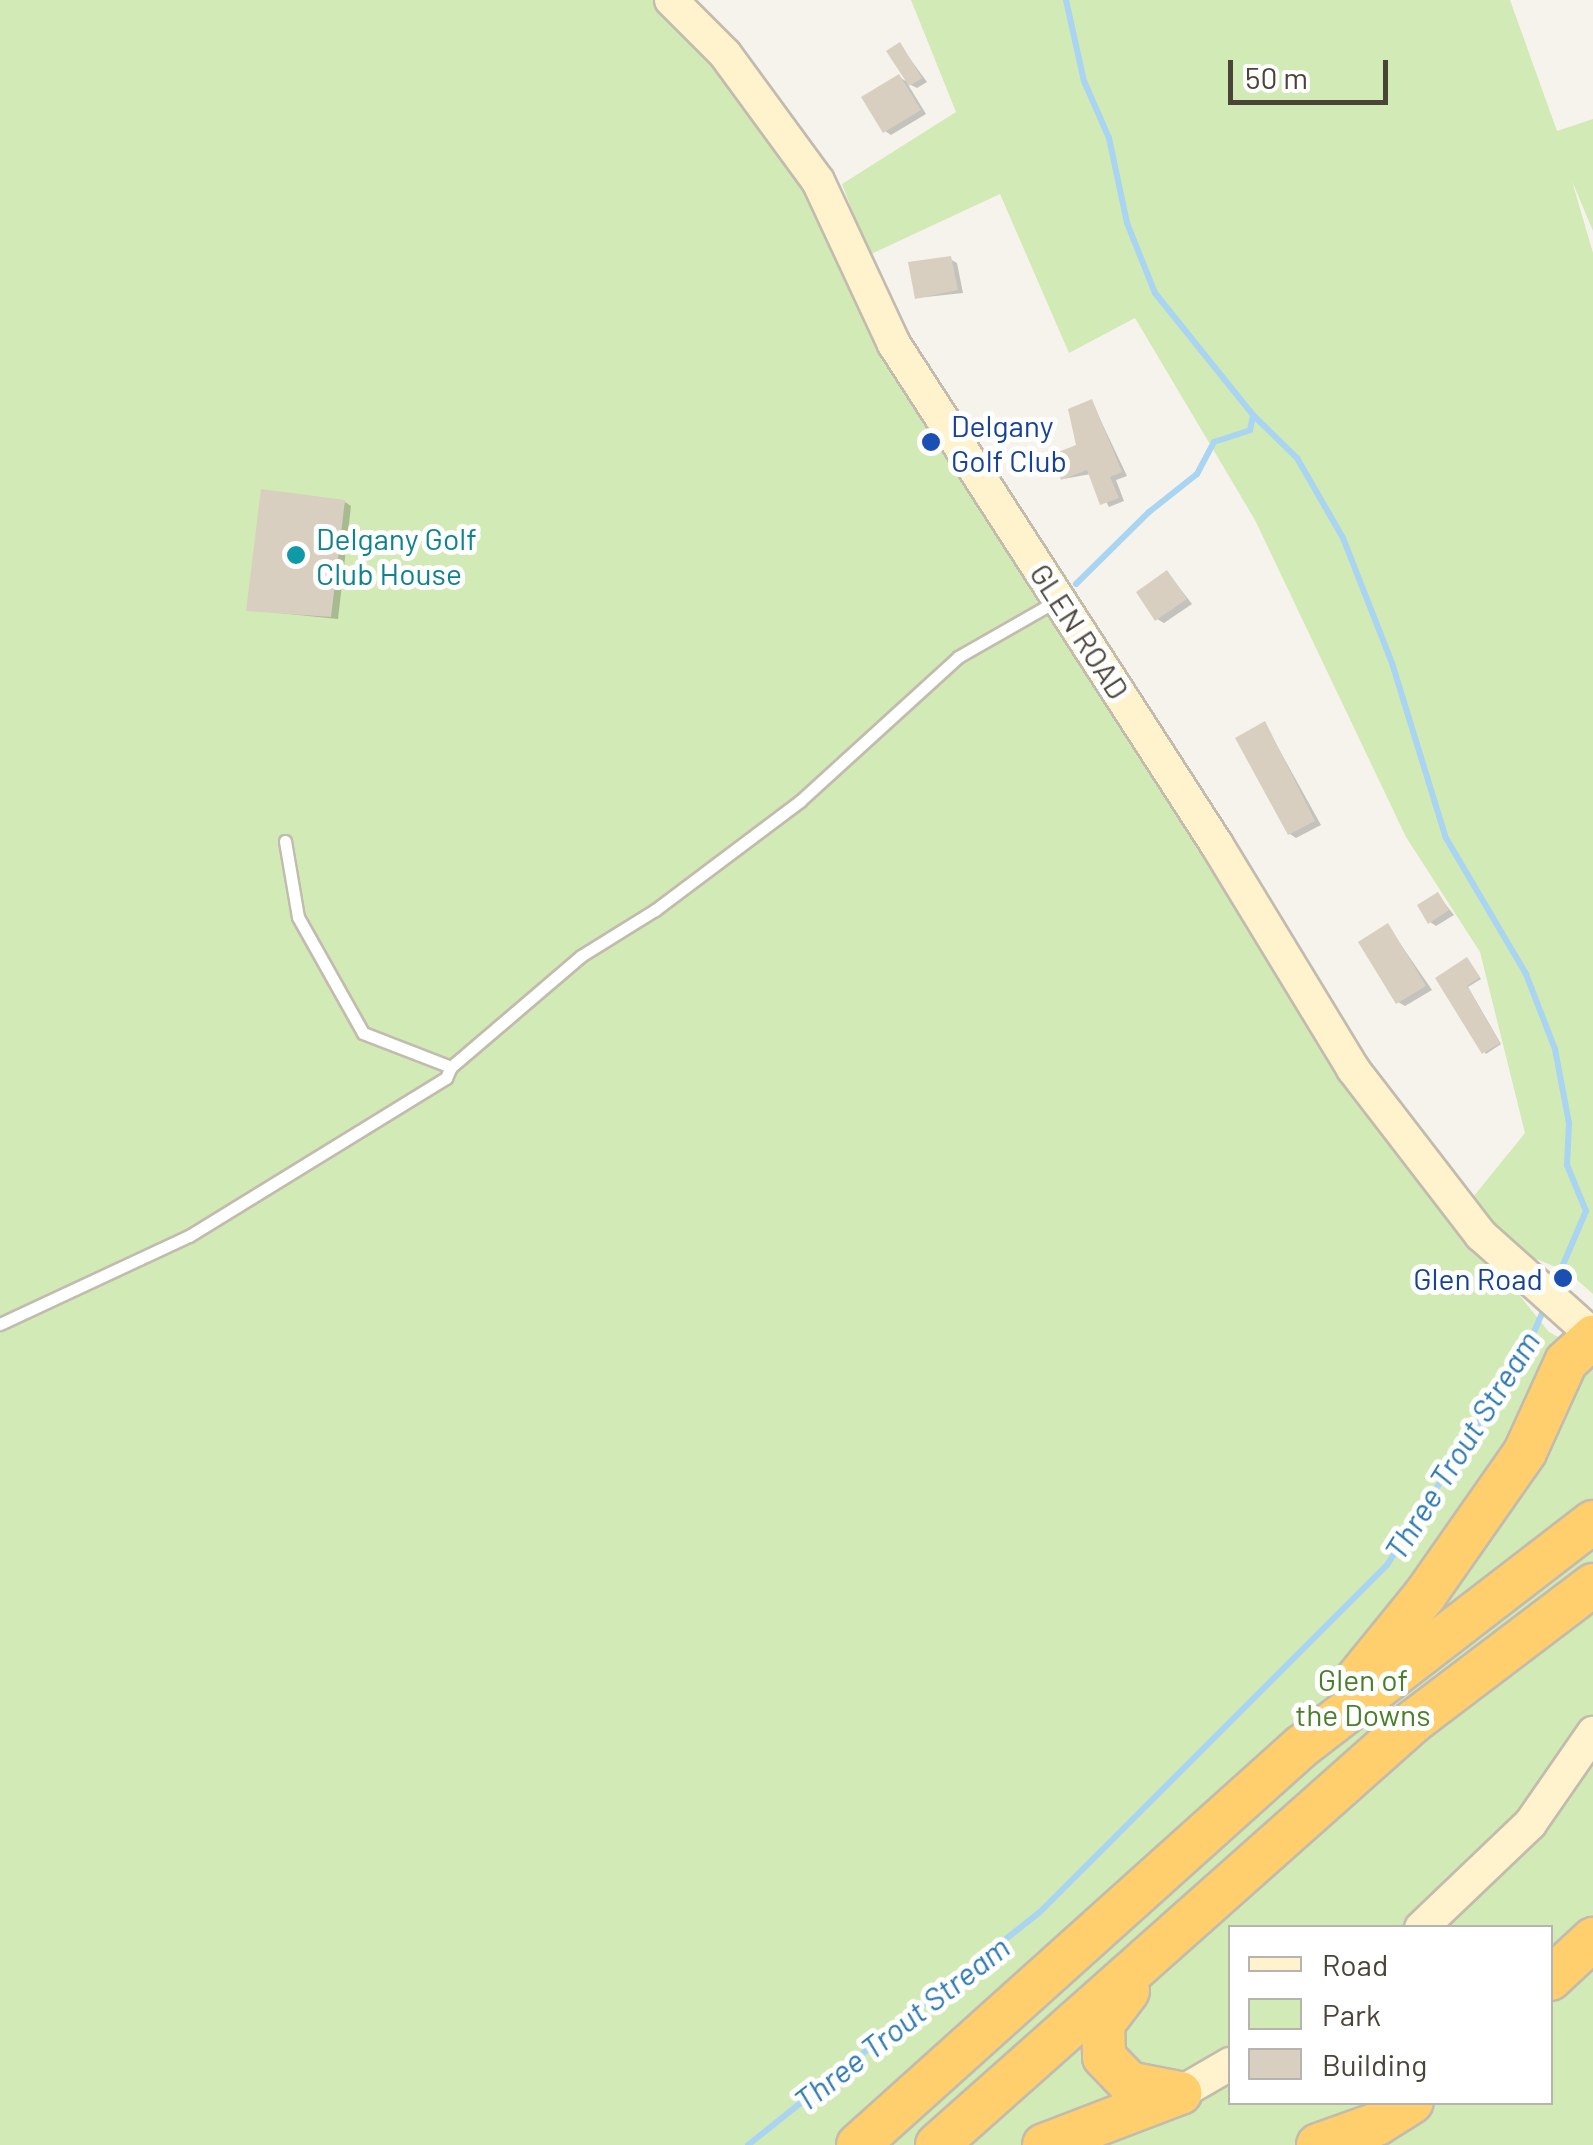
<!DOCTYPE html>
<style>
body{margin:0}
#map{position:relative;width:1593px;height:2145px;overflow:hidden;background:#f6f3ec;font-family:Barlow,sans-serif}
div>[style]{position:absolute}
.green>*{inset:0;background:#d2eab5}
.shadow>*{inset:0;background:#0003}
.stream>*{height:6px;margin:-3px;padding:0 3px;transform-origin:3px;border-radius:3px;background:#a9d4f2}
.building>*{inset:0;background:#d8cfc1}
.roads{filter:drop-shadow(2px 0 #c2bbae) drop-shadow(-2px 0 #c2bbae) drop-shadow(0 2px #c2bbae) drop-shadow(0 -2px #c2bbae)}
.lane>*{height:11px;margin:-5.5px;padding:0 5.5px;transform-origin:5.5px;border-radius:5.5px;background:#fff}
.secondary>*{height:32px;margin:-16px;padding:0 16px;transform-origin:16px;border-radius:16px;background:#fff3cd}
.highway>*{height:42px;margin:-21px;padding:0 21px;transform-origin:21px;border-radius:21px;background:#ffcf6e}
.dots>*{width:28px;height:28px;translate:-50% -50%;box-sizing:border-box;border:5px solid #fff;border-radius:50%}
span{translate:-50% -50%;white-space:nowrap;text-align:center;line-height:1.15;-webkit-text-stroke:10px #fff;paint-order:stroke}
.transit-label{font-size:30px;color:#164399}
.left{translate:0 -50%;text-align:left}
.right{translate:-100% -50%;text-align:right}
.culture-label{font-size:30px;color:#0d838f}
.street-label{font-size:30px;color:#4b4439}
.park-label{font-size:30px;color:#4a7f2a}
.water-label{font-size:32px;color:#2e7ab2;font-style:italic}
.legend{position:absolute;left:1228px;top:1925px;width:325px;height:180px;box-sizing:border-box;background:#fff;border:2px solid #b7b4b0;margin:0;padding:12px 18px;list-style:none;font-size:30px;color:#4b4439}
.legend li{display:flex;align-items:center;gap:20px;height:50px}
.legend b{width:50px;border:2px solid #b7b4b0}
.scale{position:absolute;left:1228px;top:60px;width:160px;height:45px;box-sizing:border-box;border:5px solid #4b4439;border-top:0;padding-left:12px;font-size:30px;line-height:35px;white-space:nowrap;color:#4b4439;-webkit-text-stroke:8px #fff;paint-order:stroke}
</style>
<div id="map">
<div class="green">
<i style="clip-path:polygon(evenodd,0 0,658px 0,715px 59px,807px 187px,834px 237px,861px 313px,959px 471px,1500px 1271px,1549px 1332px,1593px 1356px,1593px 2145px,0 2145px,0 0,1230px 1928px,1550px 1928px,1550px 2102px,1230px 2102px,1230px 1928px)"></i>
<i style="clip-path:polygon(911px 0,1510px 0,1557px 131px,1593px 119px,1593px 231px,1572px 181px,1593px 253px,1593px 1294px,1568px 1272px,1529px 1256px,1469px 1202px,1525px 1133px,1480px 952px,1406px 837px,1255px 520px,1135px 318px,1069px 353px,1000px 194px,869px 255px,842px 184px,956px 112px)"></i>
</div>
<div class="shadow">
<i style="clip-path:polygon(900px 45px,927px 82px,917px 88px,907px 83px,926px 114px,891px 135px,885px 131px,899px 77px,909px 83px)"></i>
<i style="clip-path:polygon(950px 259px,957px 263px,963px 293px,917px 298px)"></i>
<i style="clip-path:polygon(1092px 402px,1127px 476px,1116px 480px,1124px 501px,1109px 507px,1091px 474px,1063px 479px)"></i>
<i style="clip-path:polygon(345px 502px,351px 506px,338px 619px,249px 610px)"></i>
<i style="clip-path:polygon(1168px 573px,1192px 604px,1164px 623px,1157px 619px)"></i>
<i style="clip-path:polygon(1265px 724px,1321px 825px,1296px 838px,1290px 834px)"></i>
<i style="clip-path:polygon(1438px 895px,1454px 915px,1436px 926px,1430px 922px)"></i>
<i style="clip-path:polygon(1388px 926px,1432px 990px,1405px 1006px,1398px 1002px)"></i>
<i style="clip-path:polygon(1467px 960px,1481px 979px,1468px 987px,1501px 1044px,1486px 1054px,1438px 979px)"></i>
</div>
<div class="stream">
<i style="left:1066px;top:0;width:83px;rotate:77.5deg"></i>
<i style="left:1084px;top:81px;width:62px;rotate:66.3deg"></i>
<i style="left:1109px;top:138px;width:87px;rotate:78deg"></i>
<i style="left:1127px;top:223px;width:75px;rotate:68.2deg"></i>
<i style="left:1155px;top:293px;width:156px;rotate:51.2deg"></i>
<i style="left:1253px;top:415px;width:62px;rotate:44.3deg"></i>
<i style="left:1297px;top:458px;width:92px;rotate:60.1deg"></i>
<i style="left:1343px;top:538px;width:134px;rotate:68.6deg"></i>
<i style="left:1392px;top:663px;width:183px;rotate:72.9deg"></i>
<i style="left:1446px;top:838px;width:158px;rotate:59.5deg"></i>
<i style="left:1526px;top:974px;width:80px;rotate:68.9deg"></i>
<i style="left:1555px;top:1049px;width:75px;rotate:79.3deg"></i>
<i style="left:1569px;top:1123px;width:42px;rotate:92.7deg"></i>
<i style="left:1567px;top:1165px;width:50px;rotate:67.6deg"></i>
<i style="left:1586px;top:1211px;width:84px;rotate:113.2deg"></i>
<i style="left:1076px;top:584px;width:103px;rotate:-44.6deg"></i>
<i style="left:1149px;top:512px;width:61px;rotate:-38.4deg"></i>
<i style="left:1197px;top:474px;width:36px;rotate:-62deg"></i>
<i style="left:1214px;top:442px;width:38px;rotate:-18deg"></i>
<i style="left:1250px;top:430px;width:14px;rotate:-78deg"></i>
<i style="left:748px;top:2145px;width:372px;rotate:-38.6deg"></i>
<i style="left:1039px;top:1913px;width:492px;rotate:-45deg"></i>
<i style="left:1387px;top:1565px;width:260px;rotate:-57.2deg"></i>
<i style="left:1528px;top:1346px;width:46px;rotate:-66.8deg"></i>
</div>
<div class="building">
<i style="clip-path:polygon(900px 42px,922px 78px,909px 86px,886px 51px)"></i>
<i style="clip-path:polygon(899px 74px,921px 110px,883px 133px,861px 97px)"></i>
<i style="clip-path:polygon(951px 256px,958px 290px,915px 299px,908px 262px)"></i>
<i style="clip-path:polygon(1092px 399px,1122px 472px,1110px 477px,1119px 498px,1100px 505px,1087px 470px,1061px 480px,1051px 455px,1076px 445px,1068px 409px)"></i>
<i style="clip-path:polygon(261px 489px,345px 500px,331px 617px,246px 611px)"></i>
<i style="clip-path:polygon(1167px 570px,1187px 599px,1155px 621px,1136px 592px)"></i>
<i style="clip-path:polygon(1265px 721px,1315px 821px,1288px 835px,1235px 738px)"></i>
<i style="clip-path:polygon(1438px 892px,1449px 910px,1428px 924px,1417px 905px)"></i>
<i style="clip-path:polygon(1388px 923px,1426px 986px,1396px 1004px,1358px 942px)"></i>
<i style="clip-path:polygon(1467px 957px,1480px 977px,1467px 986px,1500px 1043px,1482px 1054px,1435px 978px)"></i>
</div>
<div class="roads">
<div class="lane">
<i style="left:285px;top:841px;width:77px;rotate:80.3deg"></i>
<i style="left:298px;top:917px;width:133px;rotate:60.7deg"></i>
<i style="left:363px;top:1033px;width:94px;rotate:21.1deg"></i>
<i style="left:451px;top:1067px;width:171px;rotate:-40.5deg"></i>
<i style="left:581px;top:956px;width:87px;rotate:-31.9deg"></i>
<i style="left:655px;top:910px;width:181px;rotate:-36.9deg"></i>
<i style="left:800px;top:801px;width:214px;rotate:-42.3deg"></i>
<i style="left:958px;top:657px;width:113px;rotate:-29.7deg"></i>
<i style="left:0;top:1324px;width:208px;rotate:-25deg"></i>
<i style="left:189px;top:1236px;width:302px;rotate:-31.6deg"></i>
<i style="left:446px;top:1078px;width:12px;rotate:-66deg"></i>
</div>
<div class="secondary">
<i style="left:671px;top:0;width:76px;rotate:45deg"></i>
<i style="left:725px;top:54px;width:157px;rotate:53.8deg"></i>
<i style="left:818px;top:181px;width:180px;rotate:65deg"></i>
<i style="left:894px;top:344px;width:596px;rotate:57.19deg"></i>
<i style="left:1217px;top:845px;width:262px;rotate:58.7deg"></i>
<i style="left:1353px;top:1069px;width:210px;rotate:52.4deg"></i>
<i style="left:1481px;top:1235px;width:150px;rotate:41.8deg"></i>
<i style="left:1421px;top:1928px;width:151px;rotate:-43.7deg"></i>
<i style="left:1530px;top:1824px;width:111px;rotate:-55.3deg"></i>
<i style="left:1180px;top:2093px;width:58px;rotate:-30.1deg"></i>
</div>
<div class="highway">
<i style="left:1356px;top:1680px;width:109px;rotate:-50.9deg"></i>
<i style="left:1425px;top:1595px;width:174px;rotate:-55deg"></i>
<i style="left:1525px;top:1452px;width:99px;rotate:-65.5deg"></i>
<i style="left:1566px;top:1362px;width:37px;rotate:-43deg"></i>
<i style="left:1550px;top:1979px;width:59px;rotate:-42.9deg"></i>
<i style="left:1128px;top:1991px;width:41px;rotate:127.1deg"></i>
<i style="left:1103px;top:2024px;width:33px;rotate:88deg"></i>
<i style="left:1104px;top:2057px;width:36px;rotate:46deg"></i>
<i style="left:1129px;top:2083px;width:52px;rotate:11.1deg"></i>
<i style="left:858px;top:2145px;width:597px;rotate:-41.94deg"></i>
<i style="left:1302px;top:1746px;width:367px;rotate:-37.6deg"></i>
<i style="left:937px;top:2145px;width:638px;rotate:-41.63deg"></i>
<i style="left:1414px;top:1721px;width:225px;rotate:-37.2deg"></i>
<i style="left:1044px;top:2145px;width:146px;rotate:-20.9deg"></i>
<i style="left:1318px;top:2145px;width:63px;rotate:-19.6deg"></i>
<i style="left:1377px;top:2124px;width:41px;rotate:-32.2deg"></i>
</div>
</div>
<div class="dots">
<i style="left:931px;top:442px;background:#1a4fb4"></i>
<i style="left:296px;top:555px;background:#0f9aa8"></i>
<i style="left:1563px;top:1278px;background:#1a4fb4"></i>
</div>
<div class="transit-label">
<span class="left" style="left:951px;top:442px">Delgany<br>Golf Club</span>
<span class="right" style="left:1543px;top:1278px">Glen Road</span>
</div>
<div class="culture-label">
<span class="left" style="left:316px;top:555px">Delgany Golf<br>Club House</span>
</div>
<div class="street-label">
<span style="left:1080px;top:631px;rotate:57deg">GLEN ROAD</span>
</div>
<div class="park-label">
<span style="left:1363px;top:1696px">Glen of<br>the Downs</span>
</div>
<div class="water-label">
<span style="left:1461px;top:1445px;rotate:-58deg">Three Trout Stream</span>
<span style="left:901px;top:2023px;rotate:-38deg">Three Trout Stream</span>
</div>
<ul class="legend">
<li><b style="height:12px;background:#fff3cd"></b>Road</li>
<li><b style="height:28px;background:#d2eab5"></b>Park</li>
<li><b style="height:28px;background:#d8cfc1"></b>Building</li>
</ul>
<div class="scale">50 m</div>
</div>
